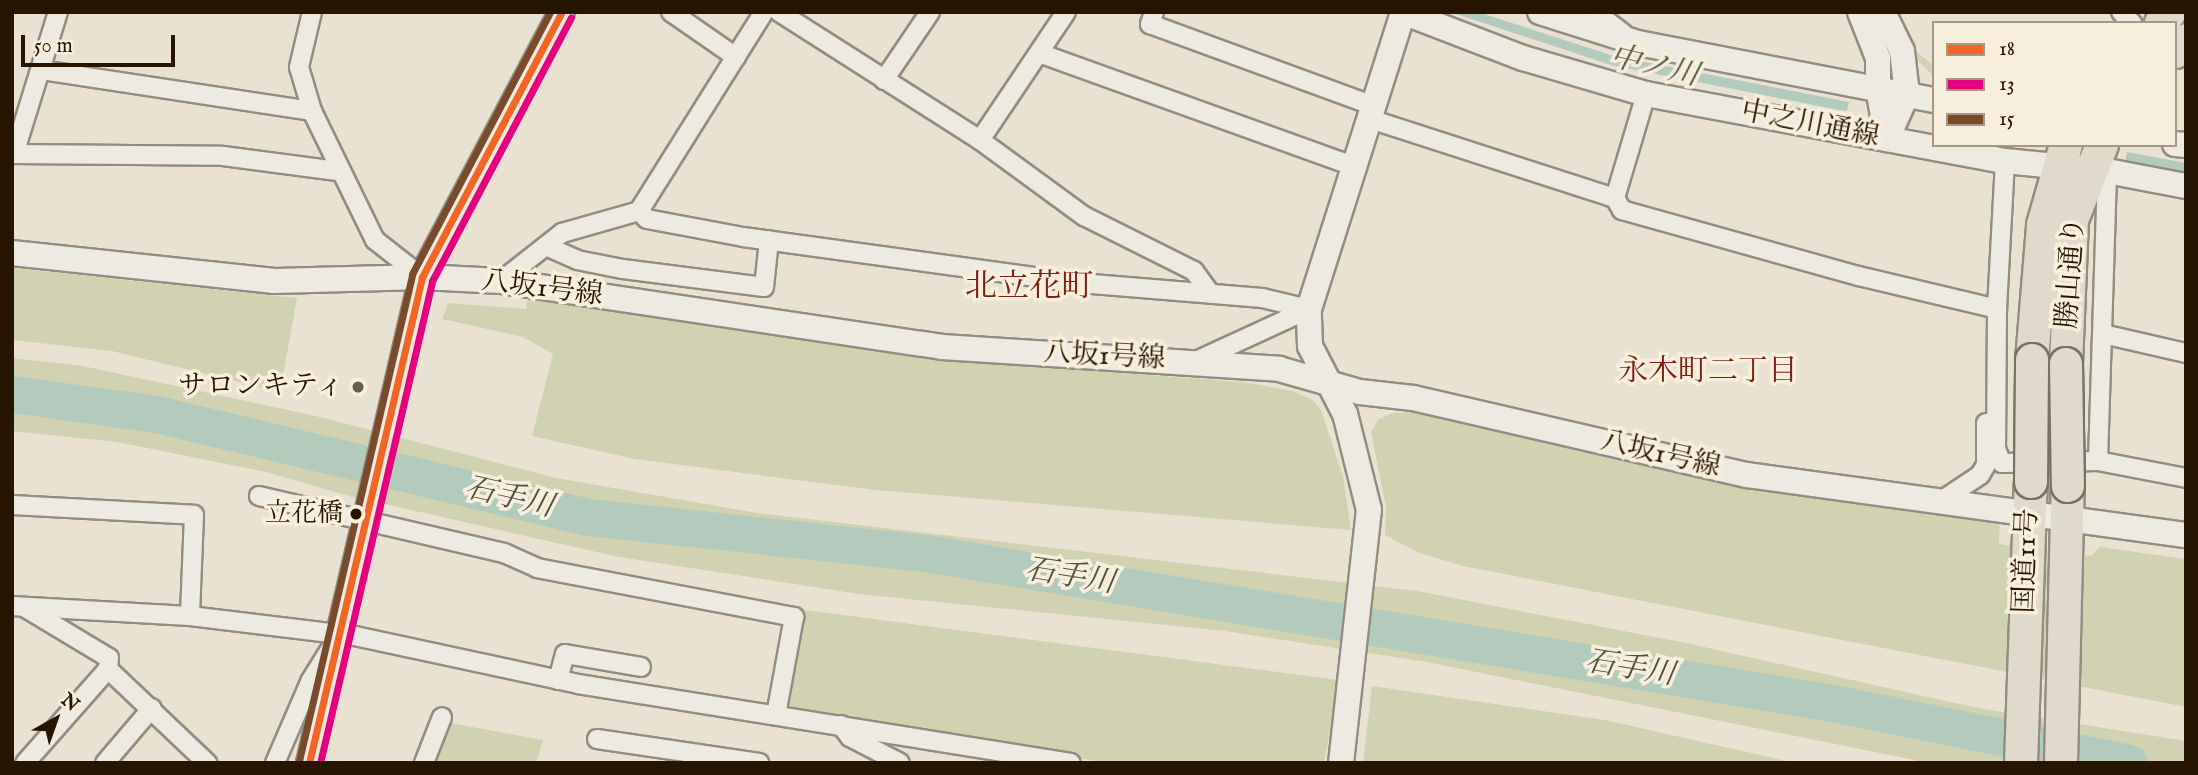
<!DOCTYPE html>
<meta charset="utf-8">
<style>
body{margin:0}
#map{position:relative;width:2198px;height:775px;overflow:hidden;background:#e9e2d2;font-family:"IM FELL English","Noto Serif JP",serif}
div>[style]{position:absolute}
.green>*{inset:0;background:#d0d2b1}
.water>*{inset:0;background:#b3cabc}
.river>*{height:37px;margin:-18.5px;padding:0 18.5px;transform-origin:18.5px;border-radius:18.5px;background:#b3cabc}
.roads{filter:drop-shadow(2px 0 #938d81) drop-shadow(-2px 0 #938d81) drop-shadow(0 2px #938d81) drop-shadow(0 -2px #938d81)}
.street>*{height:18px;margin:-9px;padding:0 9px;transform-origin:9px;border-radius:9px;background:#edeae2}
.secondary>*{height:24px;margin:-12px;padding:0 12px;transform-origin:12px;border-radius:12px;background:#edeae2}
.highway>*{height:32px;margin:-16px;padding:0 16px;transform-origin:16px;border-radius:16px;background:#e0dacc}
.bridges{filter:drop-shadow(2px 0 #777166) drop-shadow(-2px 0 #777166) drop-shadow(0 2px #777166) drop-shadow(0 -2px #777166)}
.highway-bridge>*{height:32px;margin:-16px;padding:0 16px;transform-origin:16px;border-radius:16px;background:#e0dacc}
.bus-1>*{height:7px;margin:-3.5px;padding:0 3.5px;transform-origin:3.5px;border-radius:3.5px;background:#f26522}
.bus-2>*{height:7px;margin:-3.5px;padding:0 3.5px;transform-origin:3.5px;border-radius:3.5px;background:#e5007d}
.bus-3>*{height:7px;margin:-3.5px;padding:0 3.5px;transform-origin:3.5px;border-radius:3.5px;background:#7a4b2a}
.dots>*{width:19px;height:19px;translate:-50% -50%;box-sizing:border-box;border:4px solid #f7efdc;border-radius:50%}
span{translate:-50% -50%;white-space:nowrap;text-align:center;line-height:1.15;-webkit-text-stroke:7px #f7efdc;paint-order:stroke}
.bus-label{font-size:26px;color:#261601}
.right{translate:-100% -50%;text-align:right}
.street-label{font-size:28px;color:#261601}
.poi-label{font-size:28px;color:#261601}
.water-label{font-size:30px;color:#4f523f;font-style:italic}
.neighbourhood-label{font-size:30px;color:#7a1f14}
.quarter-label{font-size:32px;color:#7a1f14}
.frame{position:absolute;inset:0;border:14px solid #261601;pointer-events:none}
.legend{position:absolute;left:1932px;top:21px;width:245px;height:126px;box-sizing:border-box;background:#f7efdc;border:2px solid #a39884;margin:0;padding:9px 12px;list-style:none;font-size:21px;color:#261601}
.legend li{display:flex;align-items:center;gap:14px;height:35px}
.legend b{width:35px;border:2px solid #a39884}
.north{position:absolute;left:21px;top:684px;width:70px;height:70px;-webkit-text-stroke:5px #f7efdc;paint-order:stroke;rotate:40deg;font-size:19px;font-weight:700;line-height:28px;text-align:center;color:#261601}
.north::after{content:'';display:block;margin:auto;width:24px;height:32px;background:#261601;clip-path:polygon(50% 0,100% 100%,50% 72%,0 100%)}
.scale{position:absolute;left:21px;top:35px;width:154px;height:32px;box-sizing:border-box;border:4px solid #261601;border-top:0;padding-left:9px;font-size:21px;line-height:24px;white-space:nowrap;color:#261601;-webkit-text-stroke:5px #f7efdc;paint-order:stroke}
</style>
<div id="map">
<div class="green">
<i style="clip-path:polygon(1917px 52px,1934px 66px,1934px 77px,1914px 56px)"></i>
<i style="clip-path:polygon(12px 268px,297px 298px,280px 392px,112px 351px,12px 340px)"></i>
<i style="clip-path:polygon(528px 300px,679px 315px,974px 362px,1242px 382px,1293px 391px,1313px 400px,1321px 410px,1343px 476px,1351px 530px,875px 490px,635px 459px,532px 436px,553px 354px,523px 337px,442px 319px,448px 303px,526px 309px)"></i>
<i style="clip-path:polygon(12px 358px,83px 366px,320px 417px,556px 478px,757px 513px,1417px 591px,1686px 643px,1978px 708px,2186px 741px,2186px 763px,1929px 763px,1427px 662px,1225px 631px,859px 594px,619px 557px,349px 496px,266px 472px,117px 442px,12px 431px)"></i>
<i style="clip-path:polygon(1411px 412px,1803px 496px,2000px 521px,1999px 544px,2091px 556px,2100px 547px,2186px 559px,2186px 707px,1463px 566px,1420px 553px,1385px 535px,1386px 507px,1371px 432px,1378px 420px,1392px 413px)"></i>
<i style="clip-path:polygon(805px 610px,1339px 680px,1324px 763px,1109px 763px,785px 709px)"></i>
<i style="clip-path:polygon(1372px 686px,1605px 720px,1796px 763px,1363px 763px)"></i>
<i style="clip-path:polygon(445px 722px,543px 740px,536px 763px,430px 763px)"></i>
</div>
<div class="water">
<i style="clip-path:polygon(1450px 12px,1478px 12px,1614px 56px,1849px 102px,1847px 111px,1839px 110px,1611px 65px)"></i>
<i style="clip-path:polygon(2127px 152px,2186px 163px,2186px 174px,2125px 162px)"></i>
</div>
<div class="river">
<i style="left:12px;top:394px;width:145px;rotate:7.9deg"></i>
<i style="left:156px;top:414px;width:444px;rotate:13.4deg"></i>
<i style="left:588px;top:517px;width:339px;rotate:6.1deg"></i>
<i style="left:925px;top:553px;width:919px;rotate:9.39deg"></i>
<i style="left:1832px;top:703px;width:303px;rotate:11.4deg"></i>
</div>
<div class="roads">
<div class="street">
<i style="left:312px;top:12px;width:57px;rotate:103.3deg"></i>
<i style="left:299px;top:67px;width:46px;rotate:73.5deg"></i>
<i style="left:312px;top:111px;width:144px;rotate:64deg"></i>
<i style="left:375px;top:240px;width:60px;rotate:38.2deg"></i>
<i style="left:671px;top:12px;width:79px;rotate:34.7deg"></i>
<i style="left:779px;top:12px;width:238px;rotate:32.5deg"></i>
<i style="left:980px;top:140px;width:129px;rotate:36.2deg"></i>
<i style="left:1084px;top:216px;width:123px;rotate:26.6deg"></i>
<i style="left:1194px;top:271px;width:26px;rotate:54deg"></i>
<i style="left:1154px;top:12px;width:13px;rotate:108deg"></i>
<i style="left:1150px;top:24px;width:239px;rotate:20.1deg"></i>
<i style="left:1595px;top:12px;width:35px;rotate:37deg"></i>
<i style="left:2121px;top:12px;width:16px;rotate:45deg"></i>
<i style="left:1039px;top:53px;width:336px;rotate:19.8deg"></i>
<i style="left:41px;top:70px;width:274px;rotate:8.6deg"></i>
<i style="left:884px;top:80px;width:82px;rotate:-55.9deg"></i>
<i style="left:1646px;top:94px;width:109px;rotate:106.6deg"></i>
<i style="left:1615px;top:198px;width:14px;rotate:60deg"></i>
<i style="left:1622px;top:210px;width:246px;rotate:15.6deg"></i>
<i style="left:1859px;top:276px;width:142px;rotate:13.4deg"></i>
<i style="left:1370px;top:119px;width:257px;rotate:17.9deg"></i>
<i style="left:980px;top:140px;width:154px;rotate:-56.1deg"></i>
<i style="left:12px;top:154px;width:211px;rotate:0.5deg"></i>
<i style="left:223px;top:156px;width:115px;rotate:7.5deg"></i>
<i style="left:14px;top:154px;width:149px;rotate:-72.8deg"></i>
<i style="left:2005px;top:161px;width:148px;rotate:93.1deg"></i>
<i style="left:1997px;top:309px;width:140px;rotate:90.4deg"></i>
<i style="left:1996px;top:449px;width:15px;rotate:67deg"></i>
<i style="left:2002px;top:463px;width:96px;rotate:-1.2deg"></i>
<i style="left:2098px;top:461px;width:290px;rotate:-88.2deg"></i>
<i style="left:639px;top:211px;width:11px;rotate:45deg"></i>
<i style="left:647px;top:219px;width:98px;rotate:10.6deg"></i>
<i style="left:743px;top:237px;width:340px;rotate:7.8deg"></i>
<i style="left:1080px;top:283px;width:183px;rotate:4.7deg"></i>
<i style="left:1262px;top:298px;width:48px;rotate:13.2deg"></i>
<i style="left:546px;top:246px;width:34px;rotate:24deg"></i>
<i style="left:577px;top:260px;width:47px;rotate:11.1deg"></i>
<i style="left:623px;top:269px;width:142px;rotate:7.3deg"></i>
<i style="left:764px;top:287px;width:47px;rotate:-83.9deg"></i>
<i style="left:501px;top:281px;width:78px;rotate:-38.2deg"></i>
<i style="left:562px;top:233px;width:80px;rotate:-15.9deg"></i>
<i style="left:639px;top:211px;width:235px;rotate:-57.9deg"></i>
<i style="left:2103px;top:334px;width:85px;rotate:12.9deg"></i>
<i style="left:1194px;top:362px;width:127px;rotate:-24.7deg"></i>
<i style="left:2098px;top:461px;width:90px;rotate:10.9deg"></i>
<i style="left:259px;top:496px;width:252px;rotate:13.1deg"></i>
<i style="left:504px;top:553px;width:36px;rotate:24deg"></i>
<i style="left:537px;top:568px;width:262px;rotate:10.8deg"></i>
<i style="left:794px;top:617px;width:100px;rotate:100.4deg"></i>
<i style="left:1941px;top:501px;width:47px;rotate:-33.7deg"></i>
<i style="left:1980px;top:475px;width:12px;rotate:-59deg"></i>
<i style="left:1986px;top:465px;width:42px;rotate:-90deg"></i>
<i style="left:12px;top:505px;width:182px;rotate:3.1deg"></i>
<i style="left:194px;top:515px;width:101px;rotate:92.3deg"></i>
<i style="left:12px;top:606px;width:178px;rotate:3.2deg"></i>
<i style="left:190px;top:616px;width:166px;rotate:6.9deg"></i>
<i style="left:355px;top:636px;width:228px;rotate:12.1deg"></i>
<i style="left:578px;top:684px;width:499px;rotate:9.1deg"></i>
<i style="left:24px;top:607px;width:99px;rotate:31deg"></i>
<i style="left:109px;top:658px;width:11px;rotate:95deg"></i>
<i style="left:108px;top:669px;width:125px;rotate:131.4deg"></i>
<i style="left:108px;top:669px;width:137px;rotate:43.5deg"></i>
<i style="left:558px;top:680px;width:27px;rotate:-75deg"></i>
<i style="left:565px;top:654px;width:77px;rotate:9.7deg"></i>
<i style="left:841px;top:725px;width:15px;rotate:53deg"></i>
<i style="left:850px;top:737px;width:56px;rotate:27.5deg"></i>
<i style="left:597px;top:739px;width:164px;rotate:8.4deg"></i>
<i style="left:105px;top:763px;width:72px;rotate:-49.5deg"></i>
<i style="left:275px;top:763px;width:90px;rotate:-66.6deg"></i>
<i style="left:311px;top:680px;width:40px;rotate:-58deg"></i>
<i style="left:424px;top:763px;width:49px;rotate:-68.6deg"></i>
</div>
<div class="secondary">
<i style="left:1403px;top:12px;width:129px;rotate:21deg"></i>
<i style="left:1523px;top:58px;width:128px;rotate:16.3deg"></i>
<i style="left:1646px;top:94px;width:365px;rotate:10.6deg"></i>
<i style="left:2005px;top:161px;width:102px;rotate:5.6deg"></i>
<i style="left:2107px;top:171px;width:80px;rotate:10.8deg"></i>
<i style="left:1540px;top:12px;width:103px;rotate:17.6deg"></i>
<i style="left:1638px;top:43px;width:301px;rotate:10.9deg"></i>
<i style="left:1860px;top:12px;width:49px;rotate:68.6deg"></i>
<i style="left:1878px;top:58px;width:30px;rotate:90deg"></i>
<i style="left:1878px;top:88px;width:52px;rotate:80deg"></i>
<i style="left:1883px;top:12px;width:43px;rotate:64deg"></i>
<i style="left:1902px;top:51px;width:43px;rotate:83.4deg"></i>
<i style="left:1907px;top:94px;width:49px;rotate:114deg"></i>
<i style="left:2175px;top:144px;width:11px;rotate:5deg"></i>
<i style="left:12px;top:253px;width:264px;rotate:6.1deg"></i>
<i style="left:275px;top:281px;width:147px;rotate:-1.6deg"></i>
<i style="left:422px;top:277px;width:79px;rotate:2.9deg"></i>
<i style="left:501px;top:281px;width:446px;rotate:8.5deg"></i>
<i style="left:942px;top:347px;width:338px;rotate:3.7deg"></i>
<i style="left:1279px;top:369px;width:84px;rotate:15.9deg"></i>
<i style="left:1360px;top:392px;width:53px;rotate:6.5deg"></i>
<i style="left:1413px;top:398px;width:343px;rotate:13deg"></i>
<i style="left:1747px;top:475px;width:443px;rotate:7.8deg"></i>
<i style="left:309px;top:763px;width:499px;rotate:-76.9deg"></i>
<i style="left:422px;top:277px;width:300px;rotate:-62.2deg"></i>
<i style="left:1341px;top:763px;width:255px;rotate:-83.7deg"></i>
<i style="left:1369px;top:510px;width:99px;rotate:-104deg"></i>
<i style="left:1345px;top:414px;width:76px;rotate:-117.2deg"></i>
<i style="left:1310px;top:346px;width:37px;rotate:-92deg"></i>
<i style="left:1309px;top:309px;width:312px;rotate:-72.4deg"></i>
</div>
<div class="highway">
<i style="left:2161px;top:23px;width:14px;rotate:-51deg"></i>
<i style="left:2175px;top:52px;width:16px;rotate:-47deg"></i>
<i style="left:2032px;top:360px;width:135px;rotate:-85.3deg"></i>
<i style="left:2043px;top:225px;width:83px;rotate:-74deg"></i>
<i style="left:2066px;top:364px;width:144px;rotate:-87.6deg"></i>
<i style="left:2072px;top:220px;width:81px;rotate:-68.2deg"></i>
<i style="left:2021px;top:763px;width:281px;rotate:-88deg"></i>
<i style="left:2061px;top:763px;width:277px;rotate:-88.6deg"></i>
</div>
</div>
<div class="bridges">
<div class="highway-bridge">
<i style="left:2066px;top:364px;width:122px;rotate:89.1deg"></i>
<i style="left:2031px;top:482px;width:122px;rotate:-89.5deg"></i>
</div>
</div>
<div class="bus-1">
<i style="left:309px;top:763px;width:499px;rotate:-76.9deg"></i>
<i style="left:422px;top:277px;width:300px;rotate:-62.2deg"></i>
</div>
<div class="bus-2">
<i style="left:320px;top:763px;width:495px;rotate:-76.9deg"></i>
<i style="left:432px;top:281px;width:298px;rotate:-62.2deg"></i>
</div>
<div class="bus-3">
<i style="left:299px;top:761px;width:500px;rotate:-76.9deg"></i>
<i style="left:412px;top:274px;width:296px;rotate:-62.2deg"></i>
</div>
<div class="dots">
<i style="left:358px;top:387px;background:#6a5d4a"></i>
<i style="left:356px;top:514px;background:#261601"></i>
</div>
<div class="bus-label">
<span class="right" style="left:343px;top:514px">立花橋</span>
</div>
<div class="street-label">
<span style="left:1810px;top:125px;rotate:11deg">中之川通線</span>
<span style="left:2072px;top:273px;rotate:-86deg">勝山通り</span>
<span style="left:542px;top:289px;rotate:7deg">八坂1号線</span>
<span style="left:1104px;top:357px;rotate:3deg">八坂1号線</span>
<span style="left:1660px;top:455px;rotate:13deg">八坂1号線</span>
<span style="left:2027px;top:561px;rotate:-88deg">国道11号</span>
</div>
<div class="poi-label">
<span class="right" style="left:344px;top:387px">サロンキティ</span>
</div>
<div class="water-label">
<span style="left:1654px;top:67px;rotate:13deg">中ノ川</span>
<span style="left:509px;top:498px;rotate:13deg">石手川</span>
<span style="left:1070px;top:577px;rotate:9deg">石手川</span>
<span style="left:1630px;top:669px;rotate:9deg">石手川</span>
</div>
<div class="neighbourhood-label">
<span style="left:1708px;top:372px">永木町二丁目</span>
</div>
<div class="quarter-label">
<span style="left:1029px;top:288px">北立花町</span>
</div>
<div class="frame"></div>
<ul class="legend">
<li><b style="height:9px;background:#f26522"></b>18</li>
<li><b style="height:9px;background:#e5007d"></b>13</li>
<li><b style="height:9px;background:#7a4b2a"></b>15</li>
</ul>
<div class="north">N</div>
<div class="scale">50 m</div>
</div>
